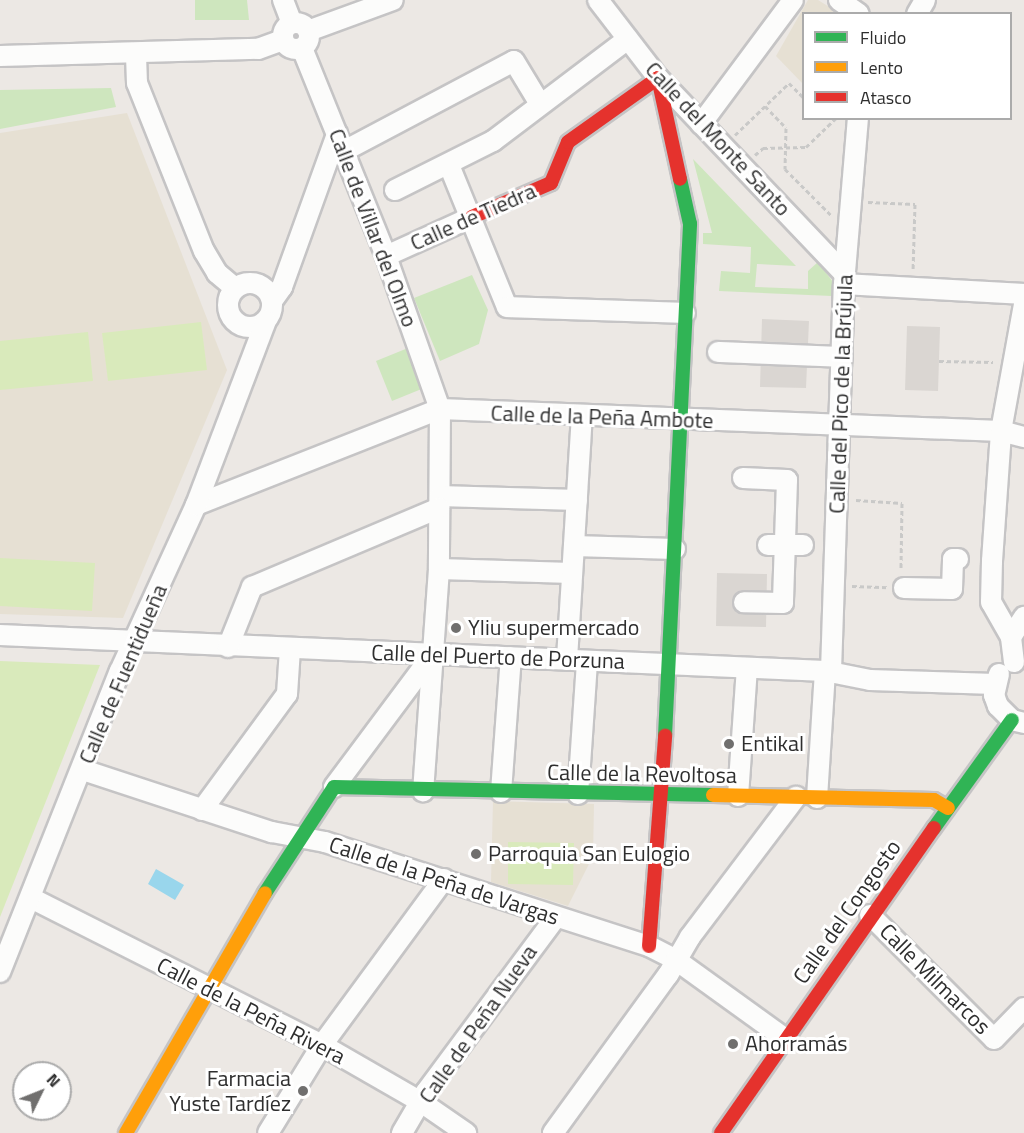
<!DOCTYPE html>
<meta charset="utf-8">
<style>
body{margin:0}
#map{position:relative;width:1024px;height:1133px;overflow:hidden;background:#ece8e4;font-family:"Titillium Web",sans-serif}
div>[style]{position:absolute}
.education>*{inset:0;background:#e6e0d3}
.green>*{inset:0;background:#cee6be}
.pitch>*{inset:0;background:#d9eabb}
.plaza>*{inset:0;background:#dad6d2}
.water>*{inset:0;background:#99d6ec}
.path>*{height:3px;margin-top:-1.5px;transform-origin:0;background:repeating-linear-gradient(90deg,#c9c9c8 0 4.5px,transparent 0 7.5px)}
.roads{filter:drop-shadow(2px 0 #c5c4c5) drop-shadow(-2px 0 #c5c4c5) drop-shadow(0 2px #c5c4c5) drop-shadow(0 -2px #c5c4c5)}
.street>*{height:20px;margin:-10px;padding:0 10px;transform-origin:10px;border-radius:10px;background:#fcfcfb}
.street>.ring{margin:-10px;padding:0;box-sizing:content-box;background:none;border:20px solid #fcfcfb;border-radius:50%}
.fast>*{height:14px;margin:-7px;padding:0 7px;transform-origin:7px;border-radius:7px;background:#30b455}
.slow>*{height:14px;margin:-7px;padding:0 7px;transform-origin:7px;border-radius:7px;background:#ff9f0a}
.jam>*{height:14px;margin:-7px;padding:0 7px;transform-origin:7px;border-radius:7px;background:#e5322d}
.dots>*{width:16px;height:16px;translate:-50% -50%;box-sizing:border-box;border:3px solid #fff;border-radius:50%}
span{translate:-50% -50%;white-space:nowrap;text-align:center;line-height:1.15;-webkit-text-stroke:6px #fff;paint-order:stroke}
.street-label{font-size:22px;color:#2e2e2e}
.poi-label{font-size:22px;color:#2e2e2e}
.left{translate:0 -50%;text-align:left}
.right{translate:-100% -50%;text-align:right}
.legend{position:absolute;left:802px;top:12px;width:210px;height:108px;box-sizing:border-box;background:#fff;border:2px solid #ababab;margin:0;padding:8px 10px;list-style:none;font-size:18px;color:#2e2e2e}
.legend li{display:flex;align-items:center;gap:12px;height:30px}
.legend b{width:30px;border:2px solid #ababab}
.north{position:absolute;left:12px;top:1061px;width:60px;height:60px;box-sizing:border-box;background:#fff;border:2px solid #ababab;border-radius:50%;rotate:47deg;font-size:16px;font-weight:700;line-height:24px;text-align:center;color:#2e2e2e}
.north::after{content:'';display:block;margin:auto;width:21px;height:27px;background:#706f6e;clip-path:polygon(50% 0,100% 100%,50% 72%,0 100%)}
</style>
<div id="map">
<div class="education">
<i style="clip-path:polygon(808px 0,818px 0,839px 13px,804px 14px,803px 84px,776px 56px)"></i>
<i style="clip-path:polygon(127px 113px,227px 370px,123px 618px,0 614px,0 133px)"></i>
<i style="clip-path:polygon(493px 801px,594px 804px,593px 856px,568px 906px,491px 882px)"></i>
</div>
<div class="green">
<i style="clip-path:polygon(195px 0,247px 0,249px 20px,195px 20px)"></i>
<i style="clip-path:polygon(111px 88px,116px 107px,0 129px,0 90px)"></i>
<i style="clip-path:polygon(693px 159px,796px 266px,757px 264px,755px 287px,808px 289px,808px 271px,818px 262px,833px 282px,832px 296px,719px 291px,721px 271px,750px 273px,751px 247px,703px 244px,703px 233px,712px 233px)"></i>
<i style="clip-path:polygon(472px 275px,488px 310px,479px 344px,440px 361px,414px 298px)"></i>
<i style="clip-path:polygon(408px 348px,424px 388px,392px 401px,376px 361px)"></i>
</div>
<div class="pitch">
<i style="clip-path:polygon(201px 322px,207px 370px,108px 381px,102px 333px)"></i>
<i style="clip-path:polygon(88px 332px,93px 381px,0 390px,0 341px)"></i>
<i style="clip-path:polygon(0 558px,95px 563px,92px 611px,0 606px)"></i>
<i style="clip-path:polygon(0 661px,100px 665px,0 917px)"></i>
<i style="clip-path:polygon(508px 842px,574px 843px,573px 885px,508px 884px)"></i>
</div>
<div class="plaza">
<i style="clip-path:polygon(762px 319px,809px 321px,806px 388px,760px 387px)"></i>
<i style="clip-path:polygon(907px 326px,940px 327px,938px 391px,905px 390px)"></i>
<i style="clip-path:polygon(717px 573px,767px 574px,766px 627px,716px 626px)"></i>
</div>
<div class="water">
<i style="clip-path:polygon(156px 869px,184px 885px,175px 900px,148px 884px)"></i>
</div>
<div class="path">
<i style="left:765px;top:106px;width:30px;rotate:46deg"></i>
<i style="left:786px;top:128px;width:41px;rotate:91.4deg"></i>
<i style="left:785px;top:169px;width:65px;rotate:45deg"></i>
<i style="left:824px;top:118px;width:11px"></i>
<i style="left:735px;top:135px;width:75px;rotate:-43.9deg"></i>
<i style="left:789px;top:83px;width:21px;rotate:45deg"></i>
<i style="left:755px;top:155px;width:11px;rotate:-41deg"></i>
<i style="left:763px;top:148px;width:43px;rotate:-1.3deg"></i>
<i style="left:806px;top:147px;width:42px;rotate:-44deg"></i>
<i style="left:868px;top:202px;width:47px;rotate:2.4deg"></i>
<i style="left:915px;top:204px;width:67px;rotate:91.7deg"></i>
<i style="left:939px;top:361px;width:54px;rotate:1.1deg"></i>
<i style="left:856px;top:500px;width:46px;rotate:3.7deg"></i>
<i style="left:902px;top:503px;width:66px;rotate:90.9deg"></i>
<i style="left:852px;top:586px;width:36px;rotate:2deg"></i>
</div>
<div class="roads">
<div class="street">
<i style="left:283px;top:0;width:25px;rotate:69deg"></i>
<i style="left:598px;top:0;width:98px;rotate:52.4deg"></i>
<i style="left:658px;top:78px;width:269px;rotate:46.4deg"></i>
<i style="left:839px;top:0;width:24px;rotate:35deg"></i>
<i style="left:917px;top:14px;width:16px;rotate:-60deg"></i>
<i class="ring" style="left:283px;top:23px;width:6px;height:6px"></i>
<i style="left:308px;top:31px;width:90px;rotate:-20deg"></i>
<i style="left:302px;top:48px;width:224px;rotate:68deg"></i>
<i style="left:386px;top:256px;width:162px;rotate:70.6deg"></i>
<i style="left:440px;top:409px;width:160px;rotate:90.4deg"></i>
<i style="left:439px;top:569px;width:223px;rotate:94.1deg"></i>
<i style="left:136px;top:55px;width:28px;rotate:88deg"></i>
<i style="left:137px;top:83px;width:181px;rotate:68.3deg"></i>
<i style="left:204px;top:251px;width:26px;rotate:59deg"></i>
<i style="left:217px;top:273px;width:23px;rotate:40deg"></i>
<i style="left:0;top:56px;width:258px;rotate:-1.6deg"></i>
<i style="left:258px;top:49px;width:27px;rotate:-20deg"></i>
<i style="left:701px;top:124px;width:154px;rotate:-53.4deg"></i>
<i style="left:344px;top:151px;width:192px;rotate:-27.9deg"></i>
<i style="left:514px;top:61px;width:50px;rotate:58.8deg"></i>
<i style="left:449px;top:165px;width:153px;rotate:67.8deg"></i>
<i style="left:507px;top:307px;width:178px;rotate:1.9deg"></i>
<i style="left:395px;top:190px;width:110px;rotate:-26.6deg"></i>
<i style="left:493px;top:141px;width:169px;rotate:-37.1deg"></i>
<i style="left:386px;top:256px;width:94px;rotate:-24.4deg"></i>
<i class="ring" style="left:228px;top:283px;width:24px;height:24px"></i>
<i style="left:844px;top:284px;width:180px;rotate:3.2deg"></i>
<i style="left:272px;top:301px;width:17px;rotate:-54deg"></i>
<i style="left:282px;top:287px;width:163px;rotate:-70.2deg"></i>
<i style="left:718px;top:352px;width:124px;rotate:2.3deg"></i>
<i style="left:743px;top:478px;width:44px;rotate:2.6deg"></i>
<i style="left:787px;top:480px;width:123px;rotate:91.9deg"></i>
<i style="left:783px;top:603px;width:39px;rotate:-179deg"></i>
<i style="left:440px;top:496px;width:137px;rotate:1.7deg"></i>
<i style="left:196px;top:505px;width:262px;rotate:-21.5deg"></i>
<i style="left:440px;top:409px;width:561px;rotate:2.25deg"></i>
<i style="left:1001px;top:431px;width:24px;rotate:15deg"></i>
<i style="left:768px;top:545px;width:35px"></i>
<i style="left:574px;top:546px;width:101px;rotate:1.7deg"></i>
<i style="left:439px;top:569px;width:133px;rotate:1.7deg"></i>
<i style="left:904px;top:588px;width:48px;rotate:1.2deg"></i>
<i style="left:952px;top:589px;width:30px;rotate:-88deg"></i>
<i style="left:953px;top:559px;width:5px"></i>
<i style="left:0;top:635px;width:826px;rotate:2.5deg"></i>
<i style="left:825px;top:671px;width:46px;rotate:11.3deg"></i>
<i style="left:870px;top:680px;width:125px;rotate:1.8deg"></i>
<i style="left:1011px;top:637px;width:24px;rotate:-57deg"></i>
<i style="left:228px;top:647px;width:65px;rotate:-68.2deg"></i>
<i style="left:252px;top:587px;width:203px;rotate:-22.9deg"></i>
<i style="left:567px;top:659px;width:242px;rotate:-86.5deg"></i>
<i style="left:1014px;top:662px;width:25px;rotate:-97deg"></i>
<i style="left:1011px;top:637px;width:40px;rotate:-119.7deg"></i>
<i style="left:991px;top:602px;width:41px;rotate:-88.6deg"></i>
<i style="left:992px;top:561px;width:130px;rotate:-86deg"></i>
<i style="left:1001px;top:431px;width:129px;rotate:-79.7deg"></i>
<i style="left:831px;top:671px;width:387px;rotate:-88.1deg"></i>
<i style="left:844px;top:284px;width:167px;rotate:-85.2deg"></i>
<i style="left:999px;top:674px;width:22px;rotate:103deg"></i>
<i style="left:994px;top:695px;width:12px;rotate:70deg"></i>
<i style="left:998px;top:706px;width:20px;rotate:45deg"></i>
<i style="left:1012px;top:720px;width:12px;rotate:14deg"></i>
<i style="left:83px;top:770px;width:199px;rotate:18.2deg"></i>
<i style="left:272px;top:832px;width:54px;rotate:10.7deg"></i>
<i style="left:325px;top:842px;width:340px;rotate:17.8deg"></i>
<i style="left:649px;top:946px;width:30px;rotate:27deg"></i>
<i style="left:676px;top:960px;width:133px;rotate:35.8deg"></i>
<i style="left:334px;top:787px;width:166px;rotate:-53.3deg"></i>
<i style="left:501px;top:792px;width:135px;rotate:-85.8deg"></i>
<i style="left:578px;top:794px;width:133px;rotate:-86.1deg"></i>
<i style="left:738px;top:796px;width:128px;rotate:-86deg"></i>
<i style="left:817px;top:798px;width:127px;rotate:-86.4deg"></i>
<i style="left:202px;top:810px;width:144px;rotate:-53.8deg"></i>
<i style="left:287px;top:694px;width:45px;rotate:-86.2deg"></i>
<i style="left:31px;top:898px;width:326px;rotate:26.8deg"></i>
<i style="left:322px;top:1045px;width:114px;rotate:29.9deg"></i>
<i style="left:421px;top:1102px;width:55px;rotate:34.6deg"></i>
<i style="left:870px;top:915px;width:175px;rotate:45deg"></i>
<i style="left:994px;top:1039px;width:43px;rotate:-45.9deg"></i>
<i style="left:0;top:972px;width:324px;rotate:-68.3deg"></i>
<i style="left:120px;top:671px;width:183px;rotate:-65.4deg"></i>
<i style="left:196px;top:505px;width:197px;rotate:-69.2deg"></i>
<i style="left:268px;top:1133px;width:103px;rotate:-58.5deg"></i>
<i style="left:322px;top:1045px;width:206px;rotate:-53.7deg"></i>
<i style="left:402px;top:1133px;width:48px;rotate:-59.7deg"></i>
<i style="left:426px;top:1092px;width:218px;rotate:-53.4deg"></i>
<i style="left:553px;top:1133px;width:195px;rotate:-54deg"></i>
<i style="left:668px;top:975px;width:44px;rotate:-59.9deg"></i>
<i style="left:690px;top:937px;width:176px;rotate:-52.9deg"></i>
</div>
<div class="fast">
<i style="left:665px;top:736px;width:513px;rotate:-87.2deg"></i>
<i style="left:690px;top:224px;width:46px;rotate:-102.5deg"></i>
<i style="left:934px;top:828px;width:133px;rotate:-54.2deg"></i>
<i style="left:265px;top:893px;width:126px;rotate:-56.9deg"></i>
<i style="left:334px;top:787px;width:379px;rotate:1.2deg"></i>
</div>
<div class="slow">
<i style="left:713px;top:795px;width:221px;rotate:1.3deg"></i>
<i style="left:934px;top:800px;width:16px;rotate:30deg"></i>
<i style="left:126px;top:1133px;width:277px;rotate:-59.9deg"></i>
</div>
<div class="jam">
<i style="left:472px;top:217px;width:86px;rotate:-23.3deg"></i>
<i style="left:551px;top:183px;width:44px;rotate:-67.5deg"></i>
<i style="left:568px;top:142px;width:110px;rotate:-35.4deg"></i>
<i style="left:658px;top:78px;width:103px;rotate:77.7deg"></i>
<i style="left:649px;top:946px;width:211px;rotate:-85.6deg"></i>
<i style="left:721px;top:1133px;width:372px;rotate:-55.1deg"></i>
</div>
</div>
<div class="dots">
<i style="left:456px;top:628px;background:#706f6e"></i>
<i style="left:729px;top:744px;background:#706f6e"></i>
<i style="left:476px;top:854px;background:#706f6e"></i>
<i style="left:733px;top:1044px;background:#706f6e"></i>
<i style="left:303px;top:1091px;background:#706f6e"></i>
</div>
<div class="street-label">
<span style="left:718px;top:139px;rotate:47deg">Calle del Monte Santo</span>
<span style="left:473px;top:217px;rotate:-24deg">Calle de Tiedra</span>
<span style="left:373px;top:228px;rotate:69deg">Calle de Villar del Olmo</span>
<span style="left:841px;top:394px;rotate:-88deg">Calle del Pico de la Brújula</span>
<span style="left:602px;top:417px;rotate:2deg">Calle de la Peña Ambote</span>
<span style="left:498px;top:657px;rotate:2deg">Calle del Puerto de Porzuna</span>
<span style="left:123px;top:674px;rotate:-67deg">Calle de Fuentidueña</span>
<span style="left:642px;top:774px;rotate:1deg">Calle de la Revoltosa</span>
<span style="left:444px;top:881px;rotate:18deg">Calle de la Peña de Vargas</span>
<span style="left:847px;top:912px;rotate:-55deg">Calle del Congosto</span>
<span style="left:935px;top:979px;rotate:45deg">Calle Milmarcos</span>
<span style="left:251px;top:1011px;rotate:27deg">Calle de la Peña Rivera</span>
<span style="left:478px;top:1024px;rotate:-55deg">Calle de Peña Nueva</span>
</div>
<div class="poi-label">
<span class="left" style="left:468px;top:628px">Yliu supermercado</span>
<span class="left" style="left:741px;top:744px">Entikal</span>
<span class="left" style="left:488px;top:854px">Parroquia San Eulogio</span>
<span class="left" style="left:745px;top:1044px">Ahorramás</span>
<span class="right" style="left:291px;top:1091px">Farmacia<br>Yuste Tardíez</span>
</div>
<ul class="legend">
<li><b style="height:8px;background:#30b455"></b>Fluido</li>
<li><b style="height:8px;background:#ff9f0a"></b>Lento</li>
<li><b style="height:8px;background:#e5322d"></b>Atasco</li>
</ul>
<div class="north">N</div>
</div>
